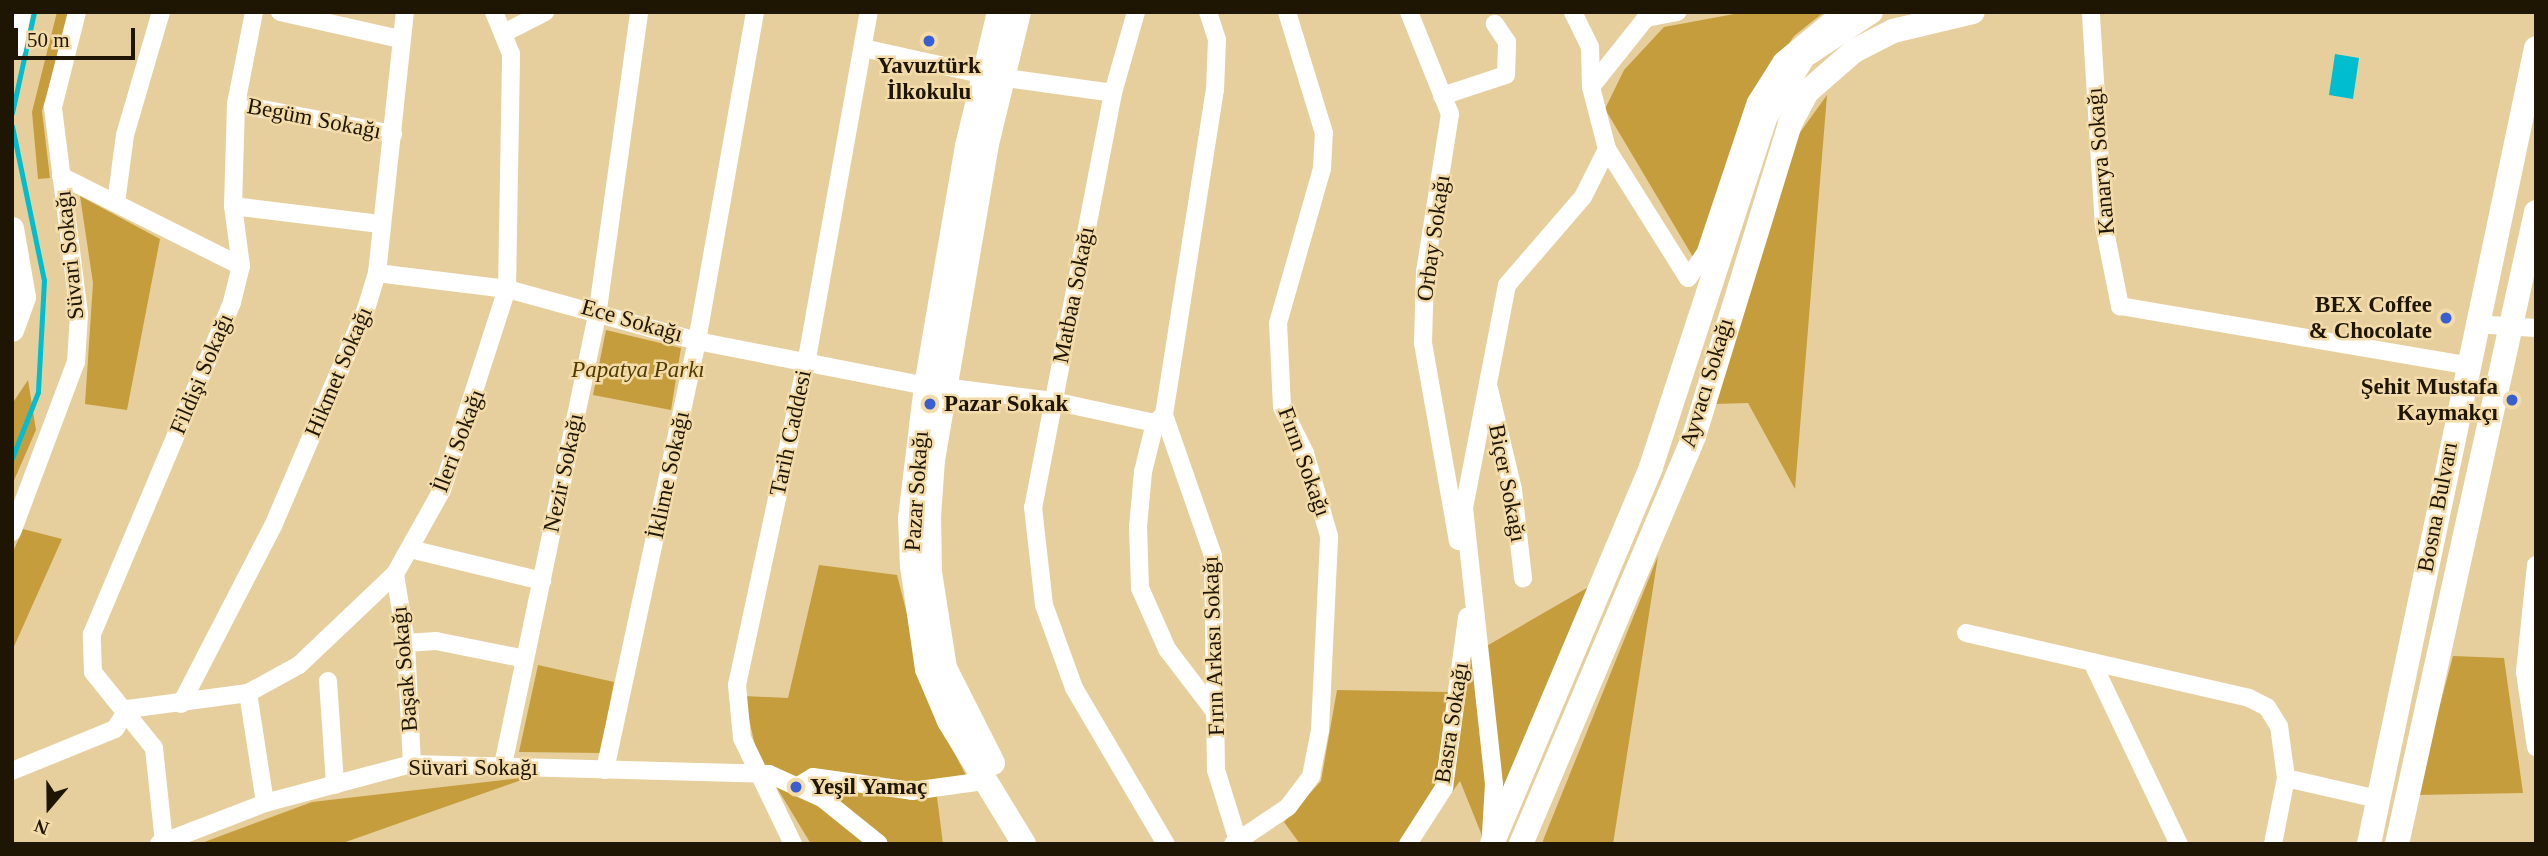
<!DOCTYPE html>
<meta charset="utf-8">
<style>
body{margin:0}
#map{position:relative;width:2548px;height:856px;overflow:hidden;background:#e6cf9c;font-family:Georgia,serif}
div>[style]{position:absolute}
.green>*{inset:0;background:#c59d3c}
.water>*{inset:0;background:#00becf}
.stream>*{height:5px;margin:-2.5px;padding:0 2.5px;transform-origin:2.5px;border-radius:2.5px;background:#00becf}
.minor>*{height:18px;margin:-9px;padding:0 9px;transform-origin:9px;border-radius:9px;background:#fff}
.tertiary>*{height:23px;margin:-11.5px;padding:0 11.5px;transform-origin:11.5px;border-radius:11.5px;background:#fff}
.secondary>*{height:24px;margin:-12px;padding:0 12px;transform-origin:12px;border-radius:12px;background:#fff}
.dots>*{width:19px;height:19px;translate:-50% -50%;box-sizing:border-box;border:4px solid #f3dca9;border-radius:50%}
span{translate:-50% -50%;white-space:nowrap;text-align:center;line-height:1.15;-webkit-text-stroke:5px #f3dca9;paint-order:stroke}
.poi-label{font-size:23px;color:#1e1603;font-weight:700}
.right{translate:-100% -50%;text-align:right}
.left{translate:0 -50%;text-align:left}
.street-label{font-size:23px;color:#1e1603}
.park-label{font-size:23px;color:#503b00;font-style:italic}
.frame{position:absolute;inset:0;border:14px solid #1e1603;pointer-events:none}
.north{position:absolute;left:14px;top:772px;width:70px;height:70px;-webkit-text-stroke:5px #f3dca9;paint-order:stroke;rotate:200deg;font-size:19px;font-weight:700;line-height:28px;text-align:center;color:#1e1603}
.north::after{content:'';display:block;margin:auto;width:24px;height:32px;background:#1e1603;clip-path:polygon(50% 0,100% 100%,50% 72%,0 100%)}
.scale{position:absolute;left:14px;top:28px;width:121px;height:32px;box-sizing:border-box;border:4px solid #1e1603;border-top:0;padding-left:9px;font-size:21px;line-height:24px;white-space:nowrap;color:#1e1603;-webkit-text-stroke:5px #f3dca9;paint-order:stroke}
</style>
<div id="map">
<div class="green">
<i style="clip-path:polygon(57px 12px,70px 12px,42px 111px,50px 178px,38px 179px,32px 112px)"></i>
<i style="clip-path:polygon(1745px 12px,1824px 12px,1794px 36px,1751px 101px,1707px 243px,1693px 257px,1605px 109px,1624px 70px,1664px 27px)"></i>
<i style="clip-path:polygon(1827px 95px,1795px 489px,1748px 403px,1714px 404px,1796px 138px)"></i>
<i style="clip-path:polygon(80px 196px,160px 239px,127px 410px,85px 404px,93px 283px)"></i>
<i style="clip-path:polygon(606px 330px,681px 348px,671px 410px,593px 395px)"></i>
<i style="clip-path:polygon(28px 380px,36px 430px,12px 485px,12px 404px)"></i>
<i style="clip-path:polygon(23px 529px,62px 539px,12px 651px,12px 554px)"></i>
<i style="clip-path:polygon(1658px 556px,1613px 844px,1542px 844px,1544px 838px)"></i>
<i style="clip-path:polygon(819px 565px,897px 575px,931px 708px,970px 783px,937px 797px,943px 844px,811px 844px,757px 755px,744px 696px,788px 698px)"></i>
<i style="clip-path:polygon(1592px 585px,1485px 843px,1460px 781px,1415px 844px,1300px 844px,1284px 822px,1321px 781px,1337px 690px,1449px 692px,1464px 659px)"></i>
<i style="clip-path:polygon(2453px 656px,2504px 658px,2523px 793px,2416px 795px)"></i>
<i style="clip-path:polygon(538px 665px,614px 682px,601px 753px,519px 752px)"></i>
<i style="clip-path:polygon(530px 777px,340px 844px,199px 844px,312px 802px)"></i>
</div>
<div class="water">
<i style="clip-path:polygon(2335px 54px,2359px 58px,2353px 99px,2329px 95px)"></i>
</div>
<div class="stream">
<i style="left:12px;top:113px;width:103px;rotate:-77.7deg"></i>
<i style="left:12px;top:126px;width:157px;rotate:78.3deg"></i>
<i style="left:44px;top:280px;width:112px;rotate:93.1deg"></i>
<i style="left:38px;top:392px;width:71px;rotate:111.5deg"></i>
</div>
<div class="minor">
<i style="left:280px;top:12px;width:123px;rotate:12.7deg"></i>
<i style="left:1136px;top:12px;width:84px;rotate:105.9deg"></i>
<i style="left:1113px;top:93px;width:422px;rotate:100.9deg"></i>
<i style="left:1033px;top:507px;width:99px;rotate:83.6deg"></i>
<i style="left:1044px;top:605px;width:88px;rotate:70.1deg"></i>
<i style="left:1074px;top:688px;width:181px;rotate:59.5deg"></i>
<i style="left:1208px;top:12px;width:29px;rotate:72deg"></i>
<i style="left:1217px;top:40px;width:49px;rotate:92.3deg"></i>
<i style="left:1215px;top:89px;width:330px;rotate:98.9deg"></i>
<i style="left:1164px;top:415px;width:12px;rotate:138deg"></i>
<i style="left:1155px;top:423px;width:50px;rotate:103.8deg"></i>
<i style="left:1143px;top:472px;width:55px;rotate:95.2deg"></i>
<i style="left:1138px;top:527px;width:61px;rotate:88.1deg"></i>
<i style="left:1140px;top:588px;width:67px;rotate:66.1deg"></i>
<i style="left:1167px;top:649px;width:84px;rotate:52.7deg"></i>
<i style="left:1409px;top:12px;width:110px;rotate:68.1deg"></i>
<i style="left:1450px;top:114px;width:159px;rotate:99deg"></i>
<i style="left:1425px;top:271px;width:72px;rotate:91.6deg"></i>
<i style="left:1423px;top:343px;width:201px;rotate:80deg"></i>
<i style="left:2091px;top:15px;width:211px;rotate:86.5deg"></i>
<i style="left:2104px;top:226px;width:82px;rotate:78.7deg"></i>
<i style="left:2120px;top:306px;width:351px;rotate:9.7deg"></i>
<i style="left:506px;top:32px;width:44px;rotate:-27.1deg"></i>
<i style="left:863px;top:48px;width:125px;rotate:12.5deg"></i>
<i style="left:985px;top:75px;width:129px;rotate:8deg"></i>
<i style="left:1591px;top:87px;width:88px;rotate:-51.4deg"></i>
<i style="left:1646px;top:18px;width:32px;rotate:-11deg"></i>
<i style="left:1442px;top:96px;width:67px;rotate:-18.2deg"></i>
<i style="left:1506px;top:75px;width:33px;rotate:-88deg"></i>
<i style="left:1507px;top:42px;width:22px;rotate:-124deg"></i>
<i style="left:236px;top:104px;width:160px;rotate:10.8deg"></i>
<i style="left:1607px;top:149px;width:152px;rotate:57.9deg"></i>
<i style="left:1688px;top:278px;width:29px;rotate:-55deg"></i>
<i style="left:1705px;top:254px;width:160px;rotate:-71.5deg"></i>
<i style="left:1756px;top:102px;width:49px;rotate:-57.6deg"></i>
<i style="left:1782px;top:61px;width:77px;rotate:-39.7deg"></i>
<i style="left:61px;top:176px;width:201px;rotate:26.6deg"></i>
<i style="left:116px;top:203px;width:69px;rotate:-82.5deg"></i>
<i style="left:125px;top:135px;width:128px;rotate:-73.7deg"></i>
<i style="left:233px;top:206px;width:148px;rotate:7deg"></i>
<i style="left:377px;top:273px;width:131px;rotate:7deg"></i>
<i style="left:507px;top:289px;width:197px;rotate:15.3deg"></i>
<i style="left:697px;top:341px;width:233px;rotate:11.1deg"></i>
<i style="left:2475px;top:324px;width:61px;rotate:3.8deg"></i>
<i style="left:944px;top:387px;width:110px;rotate:7.3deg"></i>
<i style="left:1053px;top:401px;width:104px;rotate:12.2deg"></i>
<i style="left:1489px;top:389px;width:104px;rotate:76.6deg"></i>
<i style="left:1513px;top:490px;width:89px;rotate:83.5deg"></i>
<i style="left:1164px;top:415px;width:149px;rotate:70.8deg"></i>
<i style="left:1213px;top:556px;width:214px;rotate:89.2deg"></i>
<i style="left:1216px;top:770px;width:74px;rotate:72.8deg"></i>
<i style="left:12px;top:532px;width:182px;rotate:-69.4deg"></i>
<i style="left:76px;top:362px;width:48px;rotate:-86.4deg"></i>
<i style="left:79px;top:314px;width:209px;rotate:-97.2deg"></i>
<i style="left:53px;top:107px;width:98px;rotate:-75.8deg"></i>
<i style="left:410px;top:549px;width:136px;rotate:13.6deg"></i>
<i style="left:2536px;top:565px;width:108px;rotate:95.9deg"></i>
<i style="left:2525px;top:672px;width:76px;rotate:81.7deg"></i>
<i style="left:395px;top:574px;width:70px;rotate:80.9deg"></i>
<i style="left:406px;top:643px;width:121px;rotate:87.2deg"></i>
<i style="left:1966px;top:633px;width:290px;rotate:12.9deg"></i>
<i style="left:2249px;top:698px;width:20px;rotate:27deg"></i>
<i style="left:2267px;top:707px;width:22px;rotate:58deg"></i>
<i style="left:2279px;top:726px;width:52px;rotate:82.3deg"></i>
<i style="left:2286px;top:778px;width:94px;rotate:12.9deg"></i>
<i style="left:406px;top:643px;width:30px;rotate:-4deg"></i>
<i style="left:436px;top:641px;width:91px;rotate:11.4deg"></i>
<i style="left:2092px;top:662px;width:202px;rotate:64.5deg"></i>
<i style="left:328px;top:681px;width:104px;rotate:86.1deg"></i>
<i style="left:248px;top:693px;width:111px;rotate:81.2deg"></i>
<i style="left:181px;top:704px;width:200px;rotate:-62.7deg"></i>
<i style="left:273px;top:526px;width:236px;rotate:-66.8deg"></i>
<i style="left:366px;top:309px;width:38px;rotate:-73deg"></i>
<i style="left:377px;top:273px;width:262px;rotate:-83.9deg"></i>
<i style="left:128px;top:709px;width:121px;rotate:-7.6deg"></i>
<i style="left:248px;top:693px;width:58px;rotate:-28.8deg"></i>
<i style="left:299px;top:665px;width:132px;rotate:-43.5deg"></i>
<i style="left:395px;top:574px;width:96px;rotate:-60.8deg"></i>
<i style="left:442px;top:490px;width:211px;rotate:-72.1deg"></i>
<i style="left:507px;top:289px;width:235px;rotate:-89deg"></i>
<i style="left:511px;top:54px;width:45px;rotate:-112deg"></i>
<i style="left:503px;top:765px;width:466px;rotate:-78.2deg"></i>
<i style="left:598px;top:309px;width:300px;rotate:-82.1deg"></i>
<i style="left:605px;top:770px;width:439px;rotate:-77.9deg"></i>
<i style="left:697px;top:341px;width:334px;rotate:-80deg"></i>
<i style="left:12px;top:771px;width:111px;rotate:-22.2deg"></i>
<i style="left:115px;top:729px;width:24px;rotate:-57deg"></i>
<i style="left:800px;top:785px;width:15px;rotate:-32deg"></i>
<i style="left:813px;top:777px;width:100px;rotate:8deg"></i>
<i style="left:912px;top:791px;width:74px;rotate:-7.8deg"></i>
<i style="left:1491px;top:834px;width:50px;rotate:-86.6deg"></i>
<i style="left:1494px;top:784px;width:278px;rotate:-96.2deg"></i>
<i style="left:1464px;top:508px;width:227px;rotate:-79.1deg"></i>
<i style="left:1507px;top:285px;width:116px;rotate:-49.2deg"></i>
<i style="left:1583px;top:197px;width:54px;rotate:-63.4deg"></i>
<i style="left:1607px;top:149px;width:64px;rotate:-104.5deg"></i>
<i style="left:1591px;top:87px;width:40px;rotate:-91.4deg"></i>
<i style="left:1590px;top:47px;width:39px;rotate:-116deg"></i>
<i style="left:164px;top:842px;width:95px;rotate:-96.1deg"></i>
<i style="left:154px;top:748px;width:97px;rotate:-128.8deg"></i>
<i style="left:93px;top:672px;width:38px;rotate:-92deg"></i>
<i style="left:92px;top:634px;width:360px;rotate:-67.1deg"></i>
<i style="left:232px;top:302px;width:37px;rotate:-76deg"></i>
<i style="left:241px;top:266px;width:61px;rotate:-97.6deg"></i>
<i style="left:233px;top:206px;width:102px;rotate:-88.3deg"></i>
<i style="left:236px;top:104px;width:94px;rotate:-78.9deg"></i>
<i style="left:159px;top:844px;width:114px;rotate:-21.1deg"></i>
<i style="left:265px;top:803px;width:152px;rotate:-14.9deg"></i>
<i style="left:412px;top:764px;width:357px;rotate:1.6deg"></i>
<i style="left:769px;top:774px;width:58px;rotate:24.4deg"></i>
<i style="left:822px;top:798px;width:73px;rotate:38.9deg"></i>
<i style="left:793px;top:844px;width:118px;rotate:-115.7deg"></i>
<i style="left:742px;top:738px;width:53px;rotate:-95.4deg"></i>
<i style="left:737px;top:685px;width:328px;rotate:-77.9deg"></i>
<i style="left:806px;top:364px;width:358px;rotate:-79.9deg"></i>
<i style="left:1233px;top:844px;width:66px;rotate:-33.9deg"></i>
<i style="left:1288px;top:807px;width:39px;rotate:-53deg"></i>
<i style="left:1311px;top:776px;width:47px;rotate:-78.9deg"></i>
<i style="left:1320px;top:730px;width:194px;rotate:-87.3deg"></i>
<i style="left:1329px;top:536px;width:86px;rotate:-106.1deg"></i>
<i style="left:1305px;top:453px;width:51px;rotate:-116.6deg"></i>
<i style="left:1282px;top:407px;width:84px;rotate:-92.7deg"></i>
<i style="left:1278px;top:323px;width:160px;rotate:-74.1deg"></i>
<i style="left:1322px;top:169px;width:36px;rotate:-87deg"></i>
<i style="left:1324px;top:133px;width:127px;rotate:-107deg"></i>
<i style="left:1408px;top:844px;width:67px;rotate:-57.3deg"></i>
<i style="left:1444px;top:788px;width:173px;rotate:-82.3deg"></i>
<i style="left:2273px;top:844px;width:67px;rotate:-78.9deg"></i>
</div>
<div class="tertiary">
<i style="left:12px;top:48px;width:37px;rotate:-79deg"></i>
<i style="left:12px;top:228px;width:70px;rotate:80.1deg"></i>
<i style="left:24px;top:297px;width:35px;rotate:110deg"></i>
</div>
<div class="secondary">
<i style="left:999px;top:12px;width:138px;rotate:103.4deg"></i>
<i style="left:967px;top:146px;width:243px;rotate:99.7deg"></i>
<i style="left:926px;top:386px;width:134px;rotate:96.9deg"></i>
<i style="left:910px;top:519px;width:47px;rotate:87.6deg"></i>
<i style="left:912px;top:566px;width:104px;rotate:81.7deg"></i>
<i style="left:927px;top:669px;width:56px;rotate:67.1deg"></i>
<i style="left:949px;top:721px;width:144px;rotate:58.6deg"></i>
<i style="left:993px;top:763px;width:106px;rotate:-116.8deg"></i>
<i style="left:945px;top:668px;width:97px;rotate:-98.9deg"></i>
<i style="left:930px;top:572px;width:55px;rotate:-91deg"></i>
<i style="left:929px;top:517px;width:57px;rotate:-86deg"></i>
<i style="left:933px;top:460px;width:321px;rotate:-80.3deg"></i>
<i style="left:987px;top:144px;width:136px;rotate:-76.4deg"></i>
<i style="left:1492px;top:844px;width:409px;rotate:-67.1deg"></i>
<i style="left:1651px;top:467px;width:367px;rotate:-71.9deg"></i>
<i style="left:1765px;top:118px;width:73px;rotate:-57.8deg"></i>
<i style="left:1804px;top:56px;width:80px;rotate:-33.3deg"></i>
<i style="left:1521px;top:844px;width:443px;rotate:-67deg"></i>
<i style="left:1694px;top:436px;width:326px;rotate:-72.9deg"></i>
<i style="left:1790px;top:124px;width:36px;rotate:-62deg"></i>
<i style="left:1807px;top:92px;width:62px;rotate:-41.1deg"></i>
<i style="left:1854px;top:51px;width:44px;rotate:-27.1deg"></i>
<i style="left:1893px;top:31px;width:82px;rotate:-13.4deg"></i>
<i style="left:2369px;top:844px;width:813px;rotate:-78.15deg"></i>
<i style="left:2397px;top:844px;width:647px;rotate:-77.6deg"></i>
</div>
<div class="dots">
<i style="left:929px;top:41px;background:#395ecf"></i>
<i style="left:2446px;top:318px;background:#395ecf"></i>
<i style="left:2512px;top:400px;background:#395ecf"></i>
<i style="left:930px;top:404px;background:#395ecf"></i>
<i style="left:796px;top:787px;background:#395ecf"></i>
</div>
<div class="poi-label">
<span style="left:929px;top:79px">Yavuztürk<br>İlkokulu</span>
<span class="right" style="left:2432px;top:318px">BEX Coffee<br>&amp; Chocolate</span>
<span class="right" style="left:2498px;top:400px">Şehit Mustafa<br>Kaymakçı</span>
<span class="left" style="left:944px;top:404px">Pazar Sokak</span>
<span class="left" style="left:810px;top:787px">Yeşil Yamaç</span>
</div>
<div class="street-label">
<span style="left:314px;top:119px;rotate:11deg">Begüm Sokağı</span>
<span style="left:2101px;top:161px;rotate:-95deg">Kanarya Sokağı</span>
<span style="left:1434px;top:238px;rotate:-82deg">Orbay Sokağı</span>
<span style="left:70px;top:255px;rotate:-96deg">Süvari Sokağı</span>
<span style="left:1074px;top:295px;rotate:-79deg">Matbaa Sokağı</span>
<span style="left:632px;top:321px;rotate:16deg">Ece Sokağı</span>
<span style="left:339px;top:372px;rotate:-67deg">Hikmet Sokağı</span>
<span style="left:202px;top:374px;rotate:-67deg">Fildişi Sokağı</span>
<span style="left:1707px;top:383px;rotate:-73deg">Ayvacı Sokağı</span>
<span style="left:791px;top:433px;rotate:-78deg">Tarih Caddesi</span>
<span style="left:459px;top:441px;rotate:-69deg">İleri Sokağı</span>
<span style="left:1304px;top:462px;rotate:70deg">Fırın Sokağı</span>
<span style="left:564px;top:473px;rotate:-78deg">Nezir Sokağı</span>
<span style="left:669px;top:475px;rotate:-78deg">İklime Sokağı</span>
<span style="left:1507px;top:483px;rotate:79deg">Biçer Sokağı</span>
<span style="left:917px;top:491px;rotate:-86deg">Pazar Sokağı</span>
<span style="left:2438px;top:507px;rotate:-79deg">Bosna Bulvarı</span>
<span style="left:1214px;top:646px;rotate:-92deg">Fırın Arkası Sokağı</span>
<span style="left:405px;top:669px;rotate:-95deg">Başak Sokağı</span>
<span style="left:1452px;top:723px;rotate:-81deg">Basra Sokağı</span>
<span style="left:473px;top:768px">Süvari Sokağı</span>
</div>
<div class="park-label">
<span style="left:638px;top:370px">Papatya Parkı</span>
</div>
<div class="frame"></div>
<div class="north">N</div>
<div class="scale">50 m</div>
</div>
